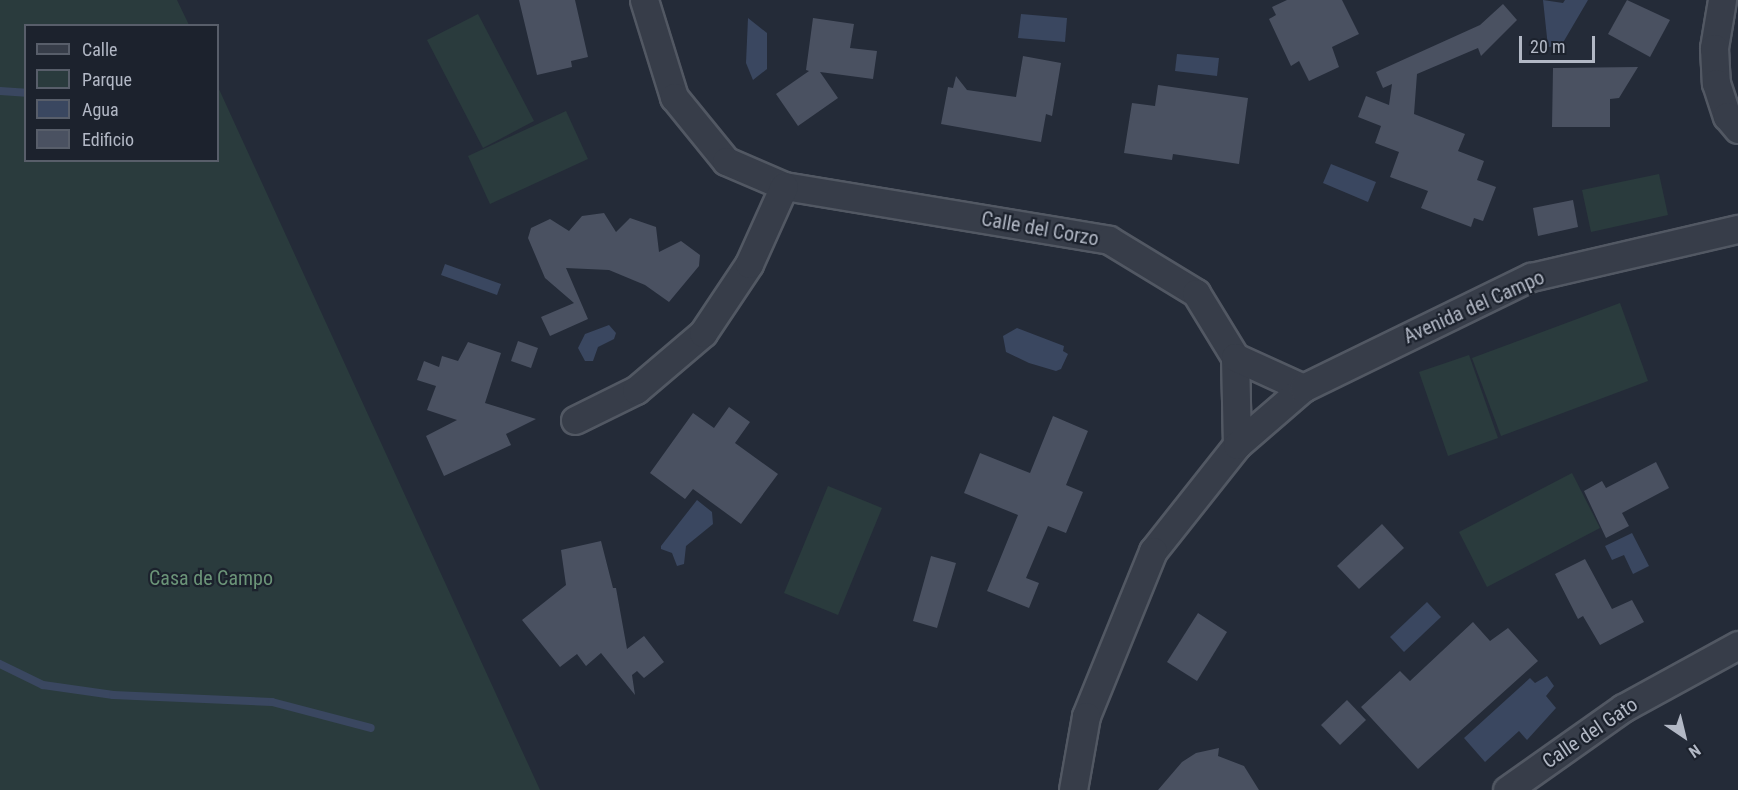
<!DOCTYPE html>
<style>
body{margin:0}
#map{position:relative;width:1738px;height:790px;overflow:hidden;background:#242b38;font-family:"Roboto Condensed",sans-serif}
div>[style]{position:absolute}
.green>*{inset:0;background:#2a3b3d}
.water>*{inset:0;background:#3a4760}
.stream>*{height:8px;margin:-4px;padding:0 4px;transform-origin:4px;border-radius:4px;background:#3a4760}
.building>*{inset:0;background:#4a5161}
.roads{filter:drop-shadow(2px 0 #525863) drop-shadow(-2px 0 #525863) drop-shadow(0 2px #525863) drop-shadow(0 -2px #525863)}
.minor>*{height:27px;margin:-13.5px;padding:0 13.5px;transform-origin:13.5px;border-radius:13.5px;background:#373d49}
span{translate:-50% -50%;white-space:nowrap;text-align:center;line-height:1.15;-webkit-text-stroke:4.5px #1c222d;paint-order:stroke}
.street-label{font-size:20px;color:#b2b8c5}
.park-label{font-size:20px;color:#6b9478}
.legend{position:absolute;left:24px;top:24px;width:195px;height:138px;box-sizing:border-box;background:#1c222d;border:2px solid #585e6a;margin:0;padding:8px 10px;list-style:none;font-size:18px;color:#b2b8c5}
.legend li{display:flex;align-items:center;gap:12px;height:30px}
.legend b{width:30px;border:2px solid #585e6a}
.north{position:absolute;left:1654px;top:706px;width:60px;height:60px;-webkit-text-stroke:4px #1c222d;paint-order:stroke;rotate:145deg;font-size:16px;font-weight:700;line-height:24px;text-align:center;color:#b2b8c5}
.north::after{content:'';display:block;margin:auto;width:21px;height:27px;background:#b2b8c5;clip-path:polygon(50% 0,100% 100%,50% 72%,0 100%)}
.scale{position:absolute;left:1519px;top:36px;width:76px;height:27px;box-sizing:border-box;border:3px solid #b2b8c5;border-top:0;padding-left:8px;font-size:18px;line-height:21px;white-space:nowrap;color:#b2b8c5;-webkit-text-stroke:4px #1c222d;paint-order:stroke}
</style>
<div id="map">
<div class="green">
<i style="clip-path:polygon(0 0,177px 0,189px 25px,26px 26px,26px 160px,218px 160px,218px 87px,540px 790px,0 790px)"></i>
<i style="clip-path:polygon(478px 14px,534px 121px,483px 148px,427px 40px)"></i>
<i style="clip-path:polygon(566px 111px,588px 159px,490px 204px,468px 156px)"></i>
<i style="clip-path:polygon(1659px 174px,1668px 215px,1591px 232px,1582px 190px)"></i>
<i style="clip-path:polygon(1620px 303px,1648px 381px,1501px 436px,1472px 358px)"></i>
<i style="clip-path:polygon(1469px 355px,1498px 438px,1448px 456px,1419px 372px)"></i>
<i style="clip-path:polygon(1572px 473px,1600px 528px,1487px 587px,1459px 532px)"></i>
<i style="clip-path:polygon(828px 486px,882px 508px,838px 615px,784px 593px)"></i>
</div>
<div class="water">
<i style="clip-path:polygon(1543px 0,1563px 3px,1565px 0,1588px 0,1561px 46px,1548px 47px)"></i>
<i style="clip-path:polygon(1021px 14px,1067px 18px,1065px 42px,1018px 38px)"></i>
<i style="clip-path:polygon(748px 18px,767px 33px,767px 69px,753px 80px,746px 63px)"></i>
<i style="clip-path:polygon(1177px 54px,1219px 58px,1217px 76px,1175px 71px)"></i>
<i style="clip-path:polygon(1331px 164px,1376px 182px,1368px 202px,1323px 183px)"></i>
<i style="clip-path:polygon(445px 264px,501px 284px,497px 295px,441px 275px)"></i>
<i style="clip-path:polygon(609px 325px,616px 333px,614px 339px,598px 347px,593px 361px,585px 361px,578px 348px,585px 334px)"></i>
<i style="clip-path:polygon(1017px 328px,1064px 346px,1063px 351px,1068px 354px,1061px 369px,1056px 371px,1029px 363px,1006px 352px,1003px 336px)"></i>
<i style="clip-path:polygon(697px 500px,712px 512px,713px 524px,686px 546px,684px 564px,677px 566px,672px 553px,661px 549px,661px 546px)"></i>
<i style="clip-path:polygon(1632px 533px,1649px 566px,1633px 574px,1624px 555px,1612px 560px,1605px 546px)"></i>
<i style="clip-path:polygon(1427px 602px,1441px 617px,1404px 652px,1390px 637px)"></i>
<i style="clip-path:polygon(1547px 676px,1554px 686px,1546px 696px,1556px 708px,1527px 740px,1519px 731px,1485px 762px,1464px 738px,1530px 678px,1535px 683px)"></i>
</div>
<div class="stream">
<i style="left:0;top:91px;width:26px;rotate:4deg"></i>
<i style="left:0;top:664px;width:48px;rotate:26deg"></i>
<i style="left:43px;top:685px;width:71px;rotate:8.1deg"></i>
<i style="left:113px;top:695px;width:159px;rotate:2.5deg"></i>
<i style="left:272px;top:702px;width:102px;rotate:14.7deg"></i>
</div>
<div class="building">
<i style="clip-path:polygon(519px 0,575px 0,588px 57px,571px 61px,572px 67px,537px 75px)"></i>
<i style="clip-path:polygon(1287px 0,1342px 0,1359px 34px,1332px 47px,1339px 67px,1309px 81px,1299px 61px,1291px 66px,1269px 19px,1276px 15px,1272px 7px)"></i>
<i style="clip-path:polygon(1627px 0,1670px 20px,1650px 57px,1608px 34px)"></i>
<i style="clip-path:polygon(1503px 4px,1517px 20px,1481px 56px,1478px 48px,1417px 74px,1414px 114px,1465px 134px,1458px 151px,1484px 161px,1477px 180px,1496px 187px,1483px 221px,1474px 218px,1471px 227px,1421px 208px,1428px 191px,1390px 177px,1399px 152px,1375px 143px,1381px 126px,1358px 117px,1366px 96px,1389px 105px,1392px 84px,1383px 88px,1376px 72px,1480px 25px)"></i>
<i style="clip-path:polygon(813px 18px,854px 24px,850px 48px,877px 51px,873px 79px,820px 72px,838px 98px,798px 126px,776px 94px,809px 71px,806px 70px)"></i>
<i style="clip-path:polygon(1023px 56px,1061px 63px,1052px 116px,1046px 114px,1041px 142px,941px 124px,948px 87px,953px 88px,956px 76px,967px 90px,1016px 97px)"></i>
<i style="clip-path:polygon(1638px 67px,1619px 98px,1610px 99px,1610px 127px,1552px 127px,1553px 68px)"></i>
<i style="clip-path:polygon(1158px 85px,1248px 98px,1239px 164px,1173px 154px,1172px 160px,1124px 153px,1132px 103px,1155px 106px)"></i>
<i style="clip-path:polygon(1573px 200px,1578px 227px,1538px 236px,1533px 208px)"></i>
<i style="clip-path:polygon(604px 213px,616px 232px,630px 218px,656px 227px,659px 252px,681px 241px,700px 255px,699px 266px,669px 302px,645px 285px,609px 270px,566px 268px,588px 319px,550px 336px,541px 317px,574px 303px,545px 278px,528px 238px,531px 228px,550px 219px,569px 231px,582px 216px)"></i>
<i style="clip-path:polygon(518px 341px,538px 348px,531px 368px,511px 361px)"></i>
<i style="clip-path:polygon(468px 342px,501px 353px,485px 403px,536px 419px,506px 434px,511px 445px,444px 476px,426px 436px,457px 420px,427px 410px,436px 386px,417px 380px,424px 361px,439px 367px,442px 356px,458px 361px)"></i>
<i style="clip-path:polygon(729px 407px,750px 422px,735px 443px,778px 474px,741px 524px,693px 489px,685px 499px,650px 473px,693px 413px,714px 428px)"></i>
<i style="clip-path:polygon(1053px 416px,1088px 431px,1066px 485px,1083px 492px,1066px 533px,1048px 526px,1026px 578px,1039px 583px,1029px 608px,987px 591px,1018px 515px,964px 493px,980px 453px,1030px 473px)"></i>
<i style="clip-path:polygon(1656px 462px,1669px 488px,1622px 513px,1629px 526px,1606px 538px,1584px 491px,1602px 481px,1606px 488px)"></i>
<i style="clip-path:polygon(1382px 524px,1404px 548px,1359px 589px,1337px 566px)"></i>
<i style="clip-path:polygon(601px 541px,613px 588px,616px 588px,627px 649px,644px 636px,664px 662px,644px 678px,637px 671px,632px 675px,635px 695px,601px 653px,586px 666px,577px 654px,560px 667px,522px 620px,566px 585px,561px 550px)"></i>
<i style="clip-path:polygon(931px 556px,956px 563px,937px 628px,913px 621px)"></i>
<i style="clip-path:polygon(1585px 559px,1612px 609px,1632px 600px,1644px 622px,1600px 645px,1583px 616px,1578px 619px,1555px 574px)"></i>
<i style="clip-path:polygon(1198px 613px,1227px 632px,1197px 681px,1167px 662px)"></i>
<i style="clip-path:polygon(1473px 622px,1490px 641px,1508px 628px,1538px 661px,1418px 769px,1361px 707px,1400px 671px,1410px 681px)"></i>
<i style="clip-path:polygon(1347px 700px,1366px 720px,1340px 745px,1321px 725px)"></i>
<i style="clip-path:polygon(1219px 748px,1218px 756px,1244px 766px,1259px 790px,1158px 790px,1182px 762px,1196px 753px)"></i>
</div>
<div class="roads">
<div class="minor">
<i style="left:644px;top:0;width:102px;rotate:72.8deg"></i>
<i style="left:674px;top:97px;width:82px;rotate:50.9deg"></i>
<i style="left:726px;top:161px;width:63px;rotate:23.3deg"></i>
<i style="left:784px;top:186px;width:329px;rotate:9.4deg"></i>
<i style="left:1109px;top:240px;width:102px;rotate:31.3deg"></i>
<i style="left:1196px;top:293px;width:75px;rotate:58.6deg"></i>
<i style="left:1235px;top:357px;width:88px;rotate:88.7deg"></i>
<i style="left:1237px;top:445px;width:135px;rotate:128.4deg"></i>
<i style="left:1153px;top:551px;width:178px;rotate:112.1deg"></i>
<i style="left:1086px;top:716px;width:75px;rotate:100deg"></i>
<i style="left:1722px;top:0;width:49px;rotate:99.5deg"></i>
<i style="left:1714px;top:48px;width:35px;rotate:87deg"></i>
<i style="left:1716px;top:83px;width:35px;rotate:72deg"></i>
<i style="left:1727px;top:116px;width:17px;rotate:50deg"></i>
<i style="left:1235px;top:357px;width:75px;rotate:24.5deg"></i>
<i style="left:575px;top:420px;width:68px;rotate:-26.2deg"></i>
<i style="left:636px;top:390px;width:88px;rotate:-40.4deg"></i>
<i style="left:703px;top:333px;width:83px;rotate:-56.3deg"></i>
<i style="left:749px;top:264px;width:85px;rotate:-65.8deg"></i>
<i style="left:1237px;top:445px;width:87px;rotate:-40.8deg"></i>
<i style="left:1303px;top:388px;width:254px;rotate:-26deg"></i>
<i style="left:1531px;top:277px;width:212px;rotate:-13.1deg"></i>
<i style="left:1507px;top:790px;width:142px;rotate:-35.3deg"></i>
<i style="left:1623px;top:708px;width:131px;rotate:-28.7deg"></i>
</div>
</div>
<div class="street-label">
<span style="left:1040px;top:229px;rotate:10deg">Calle del Corzo</span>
<span style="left:1474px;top:307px;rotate:-24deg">Avenida del Campo</span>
<span style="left:1590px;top:733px;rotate:-34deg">Calle del Gato</span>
</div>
<div class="park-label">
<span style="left:211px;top:578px">Casa de Campo</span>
</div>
<ul class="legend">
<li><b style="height:8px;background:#373d49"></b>Calle</li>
<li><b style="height:16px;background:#2a3b3d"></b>Parque</li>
<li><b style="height:16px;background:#3a4760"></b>Agua</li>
<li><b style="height:16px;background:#4a5161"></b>Edificio</li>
</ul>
<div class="north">N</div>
<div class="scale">20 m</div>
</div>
